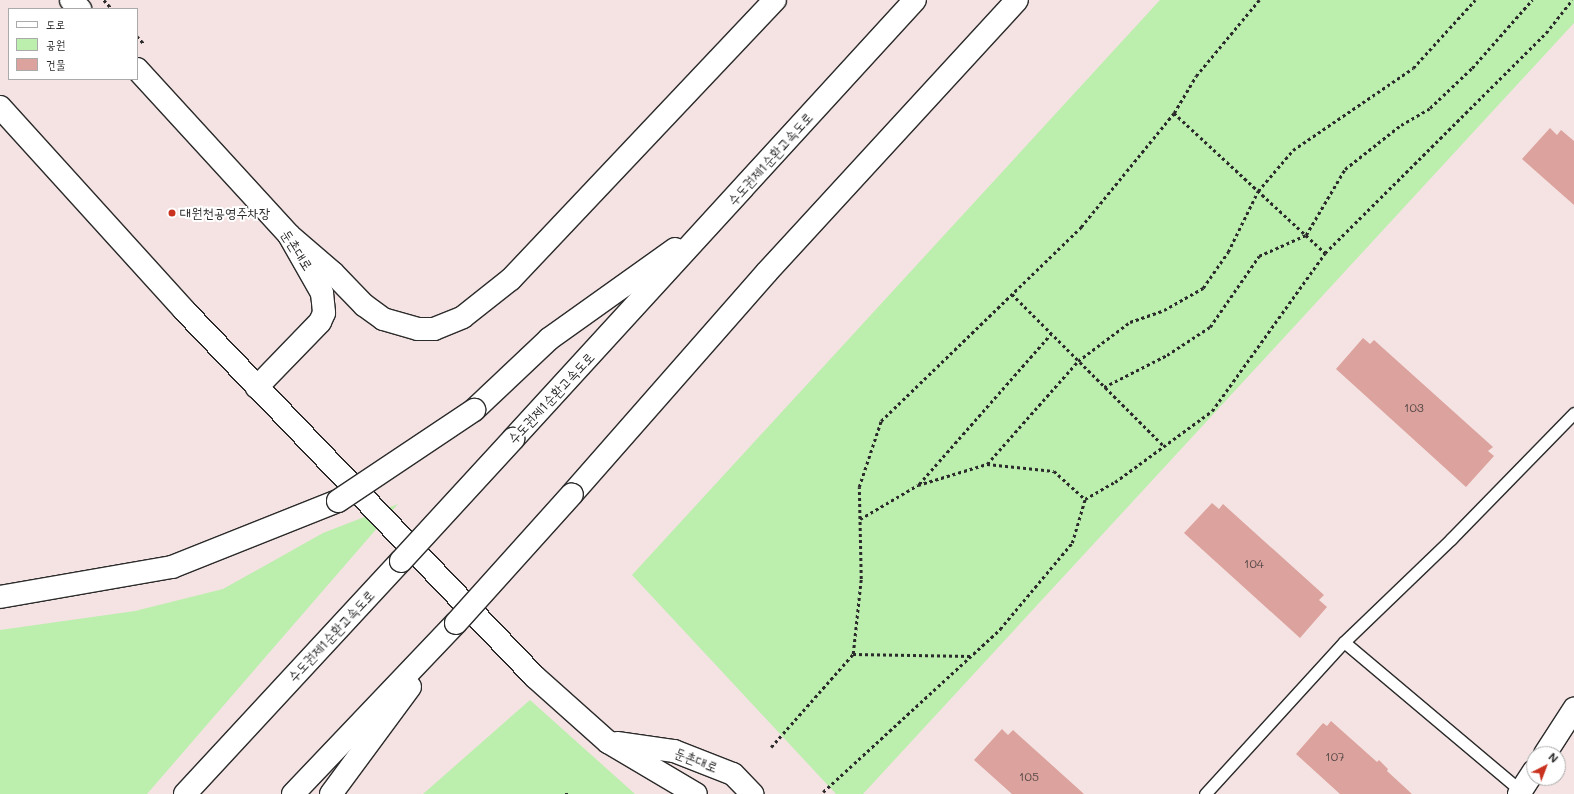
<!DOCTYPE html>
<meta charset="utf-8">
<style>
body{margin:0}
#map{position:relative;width:1574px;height:794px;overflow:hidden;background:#f4e3e2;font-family:Mali,"Poor Story",sans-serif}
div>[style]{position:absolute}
.green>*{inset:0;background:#bceeae}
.building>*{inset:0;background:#dca29d}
.path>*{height:2.5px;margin-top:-1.25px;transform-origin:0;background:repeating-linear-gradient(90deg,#2b2b2b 0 3px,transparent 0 6px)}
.roads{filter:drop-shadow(1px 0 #2b2b2b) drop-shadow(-1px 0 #2b2b2b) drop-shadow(0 1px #2b2b2b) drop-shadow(0 -1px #2b2b2b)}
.lane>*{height:11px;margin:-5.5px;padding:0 5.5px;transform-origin:5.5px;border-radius:5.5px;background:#fff}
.street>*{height:22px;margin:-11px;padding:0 11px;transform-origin:11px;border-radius:11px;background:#fff}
.primary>*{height:22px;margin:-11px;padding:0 11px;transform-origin:11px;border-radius:11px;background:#fff}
.highway>*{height:22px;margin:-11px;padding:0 11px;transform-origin:11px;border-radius:11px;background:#fff}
.bridges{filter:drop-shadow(1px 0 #2b2b2b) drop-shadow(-1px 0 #2b2b2b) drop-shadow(0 1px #2b2b2b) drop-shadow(0 -1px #2b2b2b)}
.highway-bridge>*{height:22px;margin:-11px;padding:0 11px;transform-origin:11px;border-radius:11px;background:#fff}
.dots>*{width:11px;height:11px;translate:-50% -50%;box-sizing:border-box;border:2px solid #fff;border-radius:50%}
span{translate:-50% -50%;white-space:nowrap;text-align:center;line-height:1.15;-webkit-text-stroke:4px #fff;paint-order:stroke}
.number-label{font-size:12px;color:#574948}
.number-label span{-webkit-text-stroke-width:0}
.street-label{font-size:14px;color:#2b2b2b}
.poi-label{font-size:14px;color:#2b2b2b}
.left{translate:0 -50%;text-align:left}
.legend{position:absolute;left:8px;top:8px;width:130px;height:72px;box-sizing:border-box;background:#fff;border:1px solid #aaa;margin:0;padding:5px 7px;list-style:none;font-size:12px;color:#2b2b2b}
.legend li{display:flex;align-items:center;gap:8px;height:20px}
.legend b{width:20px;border:1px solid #aaa}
.north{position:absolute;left:1526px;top:746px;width:40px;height:40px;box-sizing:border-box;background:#fff;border:1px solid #aaa;border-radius:50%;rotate:42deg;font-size:11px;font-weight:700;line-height:16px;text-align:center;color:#2b2b2b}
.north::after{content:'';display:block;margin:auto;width:14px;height:18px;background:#c8321e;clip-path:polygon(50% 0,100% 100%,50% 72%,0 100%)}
</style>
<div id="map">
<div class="green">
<i style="clip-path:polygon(1160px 0,1574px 0,1574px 23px,863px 794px,836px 794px,632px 575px)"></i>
<i style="clip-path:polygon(398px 504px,147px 794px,0 794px,0 630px,135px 611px,223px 589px,323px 533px)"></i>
<i style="clip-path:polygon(530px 700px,635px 794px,423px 794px)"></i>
</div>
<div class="building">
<i style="clip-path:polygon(1550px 128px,1557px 135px,1561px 130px,1574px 141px,1574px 205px,1522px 159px)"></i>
<i style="clip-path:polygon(1363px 338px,1370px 344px,1374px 340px,1493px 447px,1488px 451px,1494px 456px,1466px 487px,1336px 369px)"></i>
<i style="clip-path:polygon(1212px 503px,1219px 509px,1223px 504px,1324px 595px,1319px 600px,1327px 607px,1300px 638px,1184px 533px)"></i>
<i style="clip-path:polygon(1331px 721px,1377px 762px,1379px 760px,1388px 769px,1387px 771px,1412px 794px,1340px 794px,1296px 754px,1323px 723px,1327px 726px)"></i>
<i style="clip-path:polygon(1002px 729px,1008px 735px,1013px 730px,1084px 794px,1012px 794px,974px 760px)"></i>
</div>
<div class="path">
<i style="left:104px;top:0;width:12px;rotate:48deg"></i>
<i style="left:137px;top:36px;width:12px;rotate:48deg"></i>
<i style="left:1174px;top:113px;width:206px;rotate:42.8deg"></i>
<i style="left:1012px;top:294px;width:215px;rotate:45deg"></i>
<i style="left:1104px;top:387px;width:71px;rotate:-26.9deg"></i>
<i style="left:1167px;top:355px;width:51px;rotate:-33.1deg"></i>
<i style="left:1210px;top:327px;width:86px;rotate:-55.4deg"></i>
<i style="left:1259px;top:256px;width:51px;rotate:-24.1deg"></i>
<i style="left:1306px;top:235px;width:77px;rotate:-59.4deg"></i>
<i style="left:1345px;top:169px;width:71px;rotate:-38.2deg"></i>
<i style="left:1401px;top:125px;width:34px;rotate:-30deg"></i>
<i style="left:1430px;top:108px;width:58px;rotate:-43.6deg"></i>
<i style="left:1472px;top:68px;width:91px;rotate:-48.6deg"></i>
<i style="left:987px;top:464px;width:137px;rotate:-48.5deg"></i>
<i style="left:1078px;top:361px;width:65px;rotate:-36.9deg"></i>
<i style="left:1130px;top:322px;width:36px;rotate:-19deg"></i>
<i style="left:1164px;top:310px;width:45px;rotate:-29.4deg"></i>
<i style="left:1203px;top:288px;width:44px;rotate:-55.2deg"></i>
<i style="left:1228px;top:252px;width:68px;rotate:-63.8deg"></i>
<i style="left:1258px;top:191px;width:54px;rotate:-49.5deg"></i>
<i style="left:1293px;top:150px;width:145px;rotate:-34.3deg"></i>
<i style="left:1413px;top:68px;width:92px;rotate:-47.6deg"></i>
<i style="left:919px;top:484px;width:200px;rotate:-48.7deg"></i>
<i style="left:860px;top:519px;width:67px;rotate:-30.4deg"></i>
<i style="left:918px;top:485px;width:72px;rotate:-16.9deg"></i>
<i style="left:987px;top:464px;width:67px;rotate:6deg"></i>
<i style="left:1054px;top:471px;width:42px;rotate:42.1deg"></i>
<i style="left:853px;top:654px;width:119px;rotate:1deg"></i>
<i style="left:771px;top:747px;width:124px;rotate:-48.6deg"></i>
<i style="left:853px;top:654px;width:75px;rotate:-83.9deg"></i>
<i style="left:861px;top:579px;width:92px;rotate:-91.2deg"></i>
<i style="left:859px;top:487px;width:70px;rotate:-71.6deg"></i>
<i style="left:881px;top:421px;width:279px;rotate:-44.1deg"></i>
<i style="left:1081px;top:227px;width:147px;rotate:-50.8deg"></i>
<i style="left:1174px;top:113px;width:43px;rotate:-59.3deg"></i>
<i style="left:1196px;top:76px;width:99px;rotate:-50.3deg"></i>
<i style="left:823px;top:792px;width:241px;rotate:-42.6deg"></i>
<i style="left:1000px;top:629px;width:112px;rotate:-50.1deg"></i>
<i style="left:1072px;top:543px;width:46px;rotate:-73.5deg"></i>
<i style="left:1085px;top:499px;width:34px;rotate:-30deg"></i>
<i style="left:1115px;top:482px;width:120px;rotate:-36.2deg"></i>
<i style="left:1212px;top:411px;width:194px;rotate:-54.4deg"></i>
<i style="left:1325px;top:253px;width:312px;rotate:-44.9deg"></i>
<i style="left:1546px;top:33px;width:42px;rotate:-51.8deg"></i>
<i style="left:565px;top:794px;width:5px"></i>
</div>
<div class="roads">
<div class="lane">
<i style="left:1344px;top:642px;width:231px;rotate:40.1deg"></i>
<i style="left:1205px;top:794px;width:206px;rotate:-47.6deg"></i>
<i style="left:1344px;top:642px;width:149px;rotate:-43.9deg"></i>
<i style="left:1451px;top:539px;width:176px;rotate:-45.7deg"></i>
</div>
<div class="street">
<i style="left:1545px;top:754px;width:54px;rotate:-57.2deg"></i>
<i style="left:1519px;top:794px;width:27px;rotate:-57deg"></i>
</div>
<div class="primary">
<i style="left:71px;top:0;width:13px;rotate:45deg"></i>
<i style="left:137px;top:69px;width:225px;rotate:47.5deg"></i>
<i style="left:289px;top:235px;width:67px;rotate:60.4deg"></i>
<i style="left:322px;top:293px;width:20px;rotate:84deg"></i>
<i style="left:324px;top:313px;width:10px;rotate:114deg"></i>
<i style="left:320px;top:322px;width:91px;rotate:134.1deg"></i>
<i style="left:0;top:107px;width:274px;rotate:47.8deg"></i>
<i style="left:184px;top:310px;width:508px;rotate:46.28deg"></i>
<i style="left:535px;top:677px;width:98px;rotate:41.7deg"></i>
<i style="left:608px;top:742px;width:102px;rotate:30.6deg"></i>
<i style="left:617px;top:743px;width:58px;rotate:8deg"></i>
<i style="left:674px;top:751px;width:63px;rotate:21.3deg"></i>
<i style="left:733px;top:774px;width:28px;rotate:46deg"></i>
</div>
<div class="highway">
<i style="left:289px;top:235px;width:58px;rotate:40.8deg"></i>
<i style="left:333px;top:273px;width:45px;rotate:45.9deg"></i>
<i style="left:364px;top:305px;width:24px;rotate:36deg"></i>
<i style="left:383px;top:319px;width:36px;rotate:16deg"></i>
<i style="left:418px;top:329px;width:16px"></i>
<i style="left:434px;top:329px;width:31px;rotate:-22deg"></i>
<i style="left:463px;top:317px;width:61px;rotate:-38.4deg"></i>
<i style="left:511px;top:279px;width:384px;rotate:-46.6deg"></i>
<i style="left:474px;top:410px;width:103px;rotate:-43.4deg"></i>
<i style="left:549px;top:339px;width:155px;rotate:-35.5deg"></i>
<i style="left:513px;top:439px;width:595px;rotate:-47.52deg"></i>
<i style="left:572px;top:494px;width:295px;rotate:-48.7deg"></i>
<i style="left:767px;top:272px;width:369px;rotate:-47.4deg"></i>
<i style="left:0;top:597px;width:175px;rotate:-9.9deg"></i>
<i style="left:172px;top:567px;width:179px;rotate:-21.7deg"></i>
<i style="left:185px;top:794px;width:318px;rotate:-47.2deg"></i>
<i style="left:293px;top:794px;width:236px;rotate:-46.4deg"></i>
<i style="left:331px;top:794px;width:133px;rotate:-53.6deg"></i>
</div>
</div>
<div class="bridges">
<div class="highway-bridge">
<i style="left:338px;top:501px;width:164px;rotate:-33.8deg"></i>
<i style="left:401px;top:561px;width:166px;rotate:-47.4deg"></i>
<i style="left:456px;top:623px;width:173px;rotate:-48deg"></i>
</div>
</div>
<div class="dots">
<i style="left:172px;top:213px;background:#c8321e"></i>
</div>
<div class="number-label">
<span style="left:1414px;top:408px">103</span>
<span style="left:1254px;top:564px">104</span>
<span style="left:1335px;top:757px">107</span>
<span style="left:1029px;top:777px">105</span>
</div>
<div class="street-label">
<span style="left:770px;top:159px;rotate:-48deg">수도권제1순환고속도로</span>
<span style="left:297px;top:250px;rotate:57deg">둔촌대로</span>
<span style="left:551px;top:398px;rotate:-47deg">수도권제1순환고속도로</span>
<span style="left:331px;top:636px;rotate:-47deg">수도권제1순환고속도로</span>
<span style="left:696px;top:760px;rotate:21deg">둔촌대로</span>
</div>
<div class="poi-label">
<span class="left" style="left:180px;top:213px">대원천공영주차장</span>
</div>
<ul class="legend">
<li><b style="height:5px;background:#fff"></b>도로</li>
<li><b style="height:11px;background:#bceeae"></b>공원</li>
<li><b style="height:11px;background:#dca29d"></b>건물</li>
</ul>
<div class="north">N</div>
</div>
